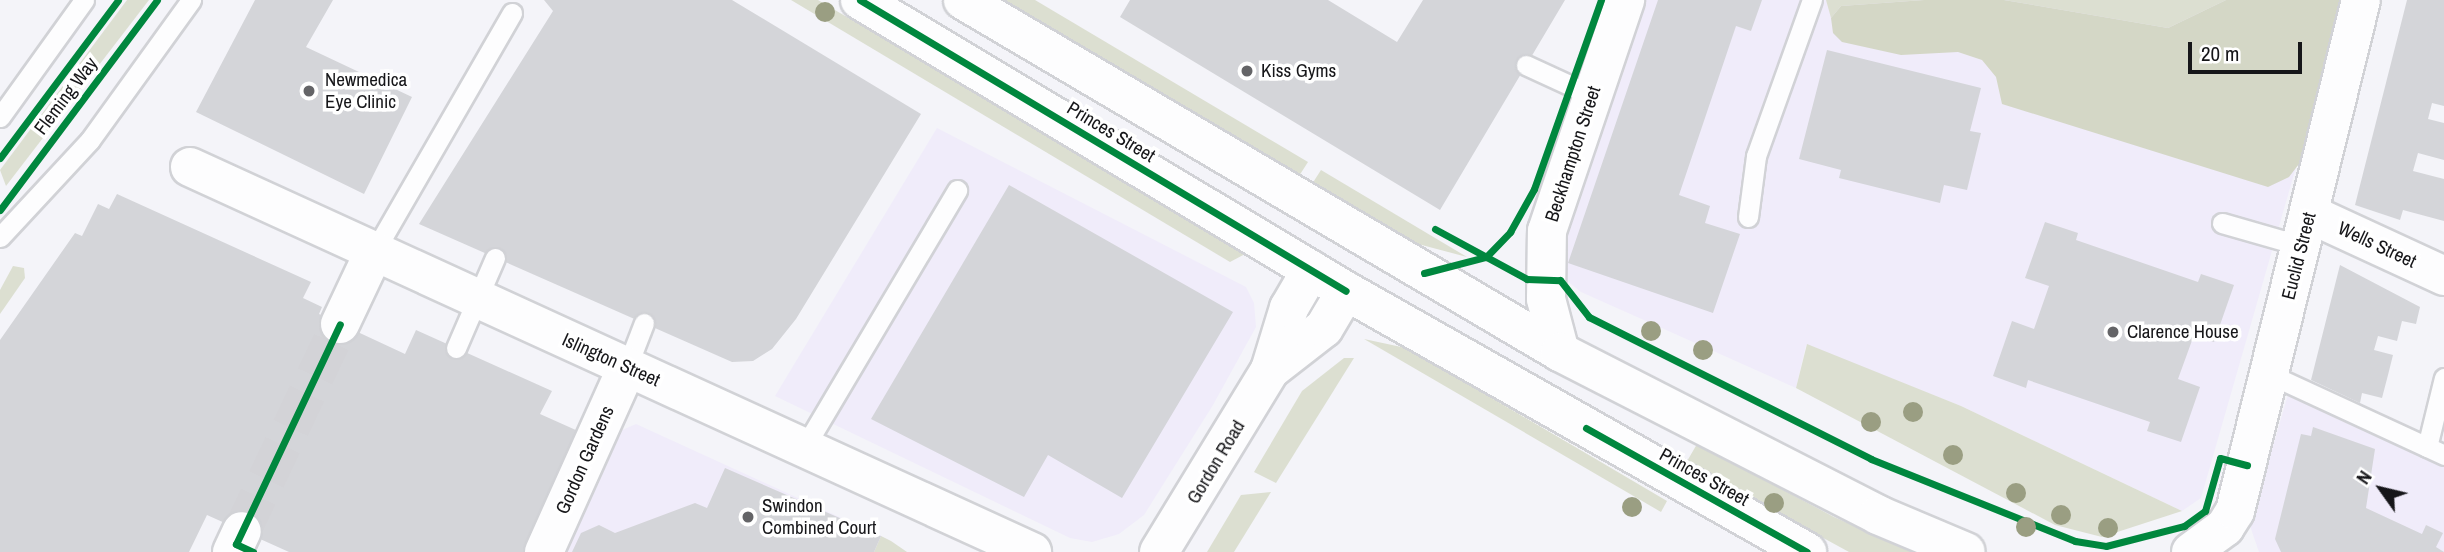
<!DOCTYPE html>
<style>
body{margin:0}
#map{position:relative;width:2444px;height:552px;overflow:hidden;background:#f4f4f9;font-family:"Archivo Narrow",sans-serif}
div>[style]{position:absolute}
.commercial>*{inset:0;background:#f0ecfa}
.green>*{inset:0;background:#dcdfd1}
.forest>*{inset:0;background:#d4d7c6}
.building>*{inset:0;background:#d4d5d9}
.minor-tunnel>*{height:38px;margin-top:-19px;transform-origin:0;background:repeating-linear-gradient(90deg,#d3d3d7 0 38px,transparent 0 57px)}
.roads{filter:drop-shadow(2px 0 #d1d2d6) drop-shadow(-2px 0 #d1d2d6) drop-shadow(0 2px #d1d2d6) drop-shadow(0 -2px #d1d2d6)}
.service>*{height:19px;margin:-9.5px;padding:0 9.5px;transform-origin:9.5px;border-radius:9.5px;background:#fdfdfe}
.minor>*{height:38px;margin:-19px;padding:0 19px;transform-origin:19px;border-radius:19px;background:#fdfdfe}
.tertiary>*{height:38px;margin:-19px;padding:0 19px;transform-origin:19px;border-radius:19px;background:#fdfdfe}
.cycleway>*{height:7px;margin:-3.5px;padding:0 3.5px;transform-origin:3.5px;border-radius:3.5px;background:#00873e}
.trees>*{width:20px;height:20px;margin:-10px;border-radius:50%;background:#9a9e82}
.dots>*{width:19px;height:19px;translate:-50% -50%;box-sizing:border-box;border:4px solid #fff;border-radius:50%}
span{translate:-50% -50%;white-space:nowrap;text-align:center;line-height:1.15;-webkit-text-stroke:7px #fff;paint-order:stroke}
.poi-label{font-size:19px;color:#161619}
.left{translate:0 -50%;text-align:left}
.street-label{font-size:19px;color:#161619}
.north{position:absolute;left:2346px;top:454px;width:70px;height:70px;-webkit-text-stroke:5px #fff;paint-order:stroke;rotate:304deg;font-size:19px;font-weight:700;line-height:28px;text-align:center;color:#161619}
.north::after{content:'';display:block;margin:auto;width:24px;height:32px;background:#161619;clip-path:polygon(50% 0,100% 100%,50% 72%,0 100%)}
.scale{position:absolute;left:2188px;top:42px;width:114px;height:32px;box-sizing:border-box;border:4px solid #161619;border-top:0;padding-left:9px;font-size:21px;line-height:24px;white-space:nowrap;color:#161619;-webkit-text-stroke:5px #fff;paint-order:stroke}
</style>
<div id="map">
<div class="commercial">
<i style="clip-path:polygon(1636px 0,2344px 0,2201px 498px,2182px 511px,1961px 406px,1806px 345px,1796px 388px,1581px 292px,1557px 273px,1557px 241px)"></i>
<i style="clip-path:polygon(937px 128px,1246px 287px,1254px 303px,1256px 327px,1213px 405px,1144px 515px,1119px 534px,1092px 542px,1070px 538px,775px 396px)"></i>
<i style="clip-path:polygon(2289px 391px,2444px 461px,2444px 552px,2259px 552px,2250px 526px)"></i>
<i style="clip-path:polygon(636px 424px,881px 536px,907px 552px,558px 552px,603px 453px,620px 431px)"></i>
</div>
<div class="green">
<i style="clip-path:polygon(127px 0,149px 0,6px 186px,0 170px)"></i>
<i style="clip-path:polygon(791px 0,818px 0,1247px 253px,1230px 262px)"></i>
<i style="clip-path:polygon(1004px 0,1035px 0,1308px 162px,1299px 176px)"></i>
<i style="clip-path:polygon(1826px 0,1924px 0,1841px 6px,1831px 18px)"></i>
<i style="clip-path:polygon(2004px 0,2226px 0,2168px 28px)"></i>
<i style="clip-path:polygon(1321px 170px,1467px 257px,1418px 244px,1312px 184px)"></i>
<i style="clip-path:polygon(13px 266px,24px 268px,25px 278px,0 314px,0 290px)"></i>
<i style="clip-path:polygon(1364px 339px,1406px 348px,1594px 458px,1667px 501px,1661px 512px)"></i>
<i style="clip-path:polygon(1807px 344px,1961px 406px,2182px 511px,2102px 537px,2055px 525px,1796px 388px)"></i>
<i style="clip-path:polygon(1344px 358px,1354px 358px,1276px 483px,1254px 472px,1302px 391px)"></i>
<i style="clip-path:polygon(1697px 444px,1834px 517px,1913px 552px,1849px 552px,1686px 463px)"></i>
<i style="clip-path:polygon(1271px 492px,1234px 552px,1207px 552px,1241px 495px)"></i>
<i style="clip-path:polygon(881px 536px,891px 541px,907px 552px,874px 552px)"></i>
</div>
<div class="forest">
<i style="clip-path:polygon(1924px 0,2004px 0,2168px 28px,2226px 0,2344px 0,2302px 160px,2289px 177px,2268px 187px,2002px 104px,1996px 77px,1982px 60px,1958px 52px,1901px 55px,1842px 42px,1833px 33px,1831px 18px,1841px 6px)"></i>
</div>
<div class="building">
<i style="clip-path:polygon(255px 0,333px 0,306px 47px,412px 97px,364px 194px,196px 112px)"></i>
<i style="clip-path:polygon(544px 0,732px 0,921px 114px,796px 319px,772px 349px,753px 361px,732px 362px,419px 224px,553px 11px)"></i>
<i style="clip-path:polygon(1130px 0,1328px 0,1397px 42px,1423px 0,1565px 0,1440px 210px,1120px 17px)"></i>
<i style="clip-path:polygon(1658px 0,1762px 0,1751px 31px,1736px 26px,1679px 195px,1710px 206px,1705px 223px,1740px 234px,1713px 313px,1568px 263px)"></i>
<i style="clip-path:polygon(2407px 0,2444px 0,2444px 106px,2432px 103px,2428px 119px,2444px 123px,2444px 160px,2418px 153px,2413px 171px,2444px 179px,2444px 221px,2403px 210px,2400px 220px,2355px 205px)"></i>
<i style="clip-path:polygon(1827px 50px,1981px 88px,1970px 131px,1981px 133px,1967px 190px,1944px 185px,1940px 203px,1839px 178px,1841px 170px,1799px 159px)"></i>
<i style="clip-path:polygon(1009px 185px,1233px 312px,1122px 498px,1048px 455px,1024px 497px,871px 419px)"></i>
<i style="clip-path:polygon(117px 194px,311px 282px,303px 298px,322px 307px,319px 314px,405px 354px,416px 330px,552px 391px,540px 414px,578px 431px,523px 552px,289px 552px,207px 515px,189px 552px,0 552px,0 340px,75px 233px,82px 236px,98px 204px,109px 209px)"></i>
<i style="clip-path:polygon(2045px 222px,2078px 233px,2076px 240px,2198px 282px,2201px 274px,2234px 285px,2214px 342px,2194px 335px,2178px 379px,2200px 387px,2181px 442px,2147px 431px,2150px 422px,2028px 380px,2026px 388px,1993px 376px,2012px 321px,2034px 329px,2049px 286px,2025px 278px)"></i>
<i style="clip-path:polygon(2340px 265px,2420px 307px,2416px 324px,2402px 321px,2397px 341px,2378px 336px,2374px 350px,2393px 355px,2388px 375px,2382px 398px,2362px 393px,2360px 403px,2311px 380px)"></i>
<i style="clip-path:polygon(2313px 427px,2375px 449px,2366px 508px,2422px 534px,2426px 525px,2443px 533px,2436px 547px,2444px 552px,2281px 552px,2275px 539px,2301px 434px,2311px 436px)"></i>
<i style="clip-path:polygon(725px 468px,881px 536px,874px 552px,572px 552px,581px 533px,599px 525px,615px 533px,695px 503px,707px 508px)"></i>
</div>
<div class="minor-tunnel">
<i style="left:242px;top:531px;width:229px;rotate:-64.7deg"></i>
</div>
<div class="roads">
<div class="service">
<i style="left:1526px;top:65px;width:72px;rotate:24.8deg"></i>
<i style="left:0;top:117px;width:144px;rotate:-54.3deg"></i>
<i style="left:1748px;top:217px;width:62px;rotate:-82.5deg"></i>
<i style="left:1756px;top:156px;width:166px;rotate:-70.3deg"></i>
<i style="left:2222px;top:223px;width:83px;rotate:16deg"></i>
<i style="left:0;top:237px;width:132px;rotate:-47.1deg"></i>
<i style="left:90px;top:140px;width:173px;rotate:-54.2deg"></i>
<i style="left:374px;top:252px;width:276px;rotate:-60deg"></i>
<i style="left:456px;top:348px;width:98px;rotate:-66.6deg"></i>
<i style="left:627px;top:367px;width:47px;rotate:-68.9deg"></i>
<i style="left:2269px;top:374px;width:193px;rotate:24.8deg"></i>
<i style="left:2427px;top:447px;width:71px;rotate:-76.2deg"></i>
<i style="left:804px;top:448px;width:300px;rotate:-59.3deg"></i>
</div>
<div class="minor">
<i style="left:190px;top:167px;width:926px;rotate:24.57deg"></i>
<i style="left:2310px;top:214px;width:148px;rotate:24.8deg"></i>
<i style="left:340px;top:324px;width:80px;rotate:-64.7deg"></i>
<i style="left:1560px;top:352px;width:55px;rotate:-104.8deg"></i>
<i style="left:1546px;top:299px;width:68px;rotate:-89.2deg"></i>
<i style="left:1547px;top:231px;width:244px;rotate:-71.3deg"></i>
<i style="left:1270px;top:370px;width:68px;rotate:-37.9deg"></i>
<i style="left:1324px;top:328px;width:43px;rotate:-59.3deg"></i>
<i style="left:232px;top:552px;width:23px;rotate:-65deg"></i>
<i style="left:544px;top:552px;width:203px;rotate:-65.8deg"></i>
<i style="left:1159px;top:552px;width:213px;rotate:-58.6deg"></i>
<i style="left:1270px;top:370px;width:65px;rotate:-73deg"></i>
<i style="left:1289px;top:308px;width:44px;rotate:-59.9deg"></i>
<i style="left:2191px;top:552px;width:42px;rotate:-36.3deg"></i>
<i style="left:2225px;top:527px;width:19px;rotate:-58deg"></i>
<i style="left:2235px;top:511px;width:526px;rotate:-76.15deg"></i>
</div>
<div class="tertiary">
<i style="left:860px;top:0;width:566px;rotate:30.91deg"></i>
<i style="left:1346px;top:291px;width:530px;rotate:29.52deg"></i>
<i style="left:963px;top:0;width:693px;rotate:30.52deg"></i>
<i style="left:1560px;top:352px;width:357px;rotate:27.1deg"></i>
<i style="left:1878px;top:515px;width:95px;rotate:22.8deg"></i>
</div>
</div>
<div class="cycleway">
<i style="left:860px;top:0;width:566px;rotate:30.91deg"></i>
<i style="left:0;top:158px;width:197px;rotate:-53.2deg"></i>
<i style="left:0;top:210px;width:262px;rotate:-53.2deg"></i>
<i style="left:1435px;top:229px;width:105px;rotate:28.5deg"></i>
<i style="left:1527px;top:279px;width:33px;rotate:2deg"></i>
<i style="left:1560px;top:280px;width:47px;rotate:51.9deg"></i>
<i style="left:1589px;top:317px;width:316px;rotate:26.7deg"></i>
<i style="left:1871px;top:459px;width:220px;rotate:21.9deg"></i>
<i style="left:2075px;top:541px;width:31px;rotate:9deg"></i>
<i style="left:2106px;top:546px;width:81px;rotate:-14.4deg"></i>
<i style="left:2184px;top:526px;width:26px;rotate:-36deg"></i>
<i style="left:2205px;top:511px;width:55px;rotate:-74.2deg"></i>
<i style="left:2220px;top:458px;width:28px;rotate:15deg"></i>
<i style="left:1424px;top:273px;width:64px;rotate:-14.5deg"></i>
<i style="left:1486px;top:257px;width:35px;rotate:-46deg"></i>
<i style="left:1510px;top:232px;width:49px;rotate:-60.8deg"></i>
<i style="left:1534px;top:189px;width:201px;rotate:-70.5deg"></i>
<i style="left:1586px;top:428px;width:253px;rotate:29.3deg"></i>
<i style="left:253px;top:552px;width:19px;rotate:-155deg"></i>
<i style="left:236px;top:544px;width:243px;rotate:-64.7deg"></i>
</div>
<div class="trees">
<i style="left:825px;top:12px"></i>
<i style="left:1651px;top:331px"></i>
<i style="left:1703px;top:350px"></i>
<i style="left:1913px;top:412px"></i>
<i style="left:1871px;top:422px"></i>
<i style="left:1953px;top:455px"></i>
<i style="left:2016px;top:493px"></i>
<i style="left:1774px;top:503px"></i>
<i style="left:1632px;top:507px"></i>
<i style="left:2061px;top:515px"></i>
<i style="left:2026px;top:527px"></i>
<i style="left:2108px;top:528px"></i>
</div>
<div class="dots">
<i style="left:1247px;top:71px;background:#646467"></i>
<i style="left:309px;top:91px;background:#646467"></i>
<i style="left:2113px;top:332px;background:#646467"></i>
<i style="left:748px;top:517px;background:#646467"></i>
</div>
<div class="poi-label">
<span class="left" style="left:1261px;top:71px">Kiss Gyms</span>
<span class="left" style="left:325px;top:91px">Newmedica<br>Eye Clinic</span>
<span class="left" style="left:2127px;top:332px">Clarence House</span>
<span class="left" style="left:762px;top:517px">Swindon<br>Combined Court</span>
</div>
<div class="street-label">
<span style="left:66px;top:96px;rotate:-53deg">Fleming Way</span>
<span style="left:1111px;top:132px;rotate:31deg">Princes Street</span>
<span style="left:1573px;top:154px;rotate:-72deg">Beckhampton Street</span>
<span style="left:2377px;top:245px;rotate:25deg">Wells Street</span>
<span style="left:2299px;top:256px;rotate:-76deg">Euclid Street</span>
<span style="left:611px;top:360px;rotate:24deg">Islington Street</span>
<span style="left:585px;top:460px;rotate:-66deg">Gordon Gardens</span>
<span style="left:1216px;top:462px;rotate:-59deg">Gordon Road</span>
<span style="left:1704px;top:477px;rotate:29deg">Princes Street</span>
</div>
<div class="north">N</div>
<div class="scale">20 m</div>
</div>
